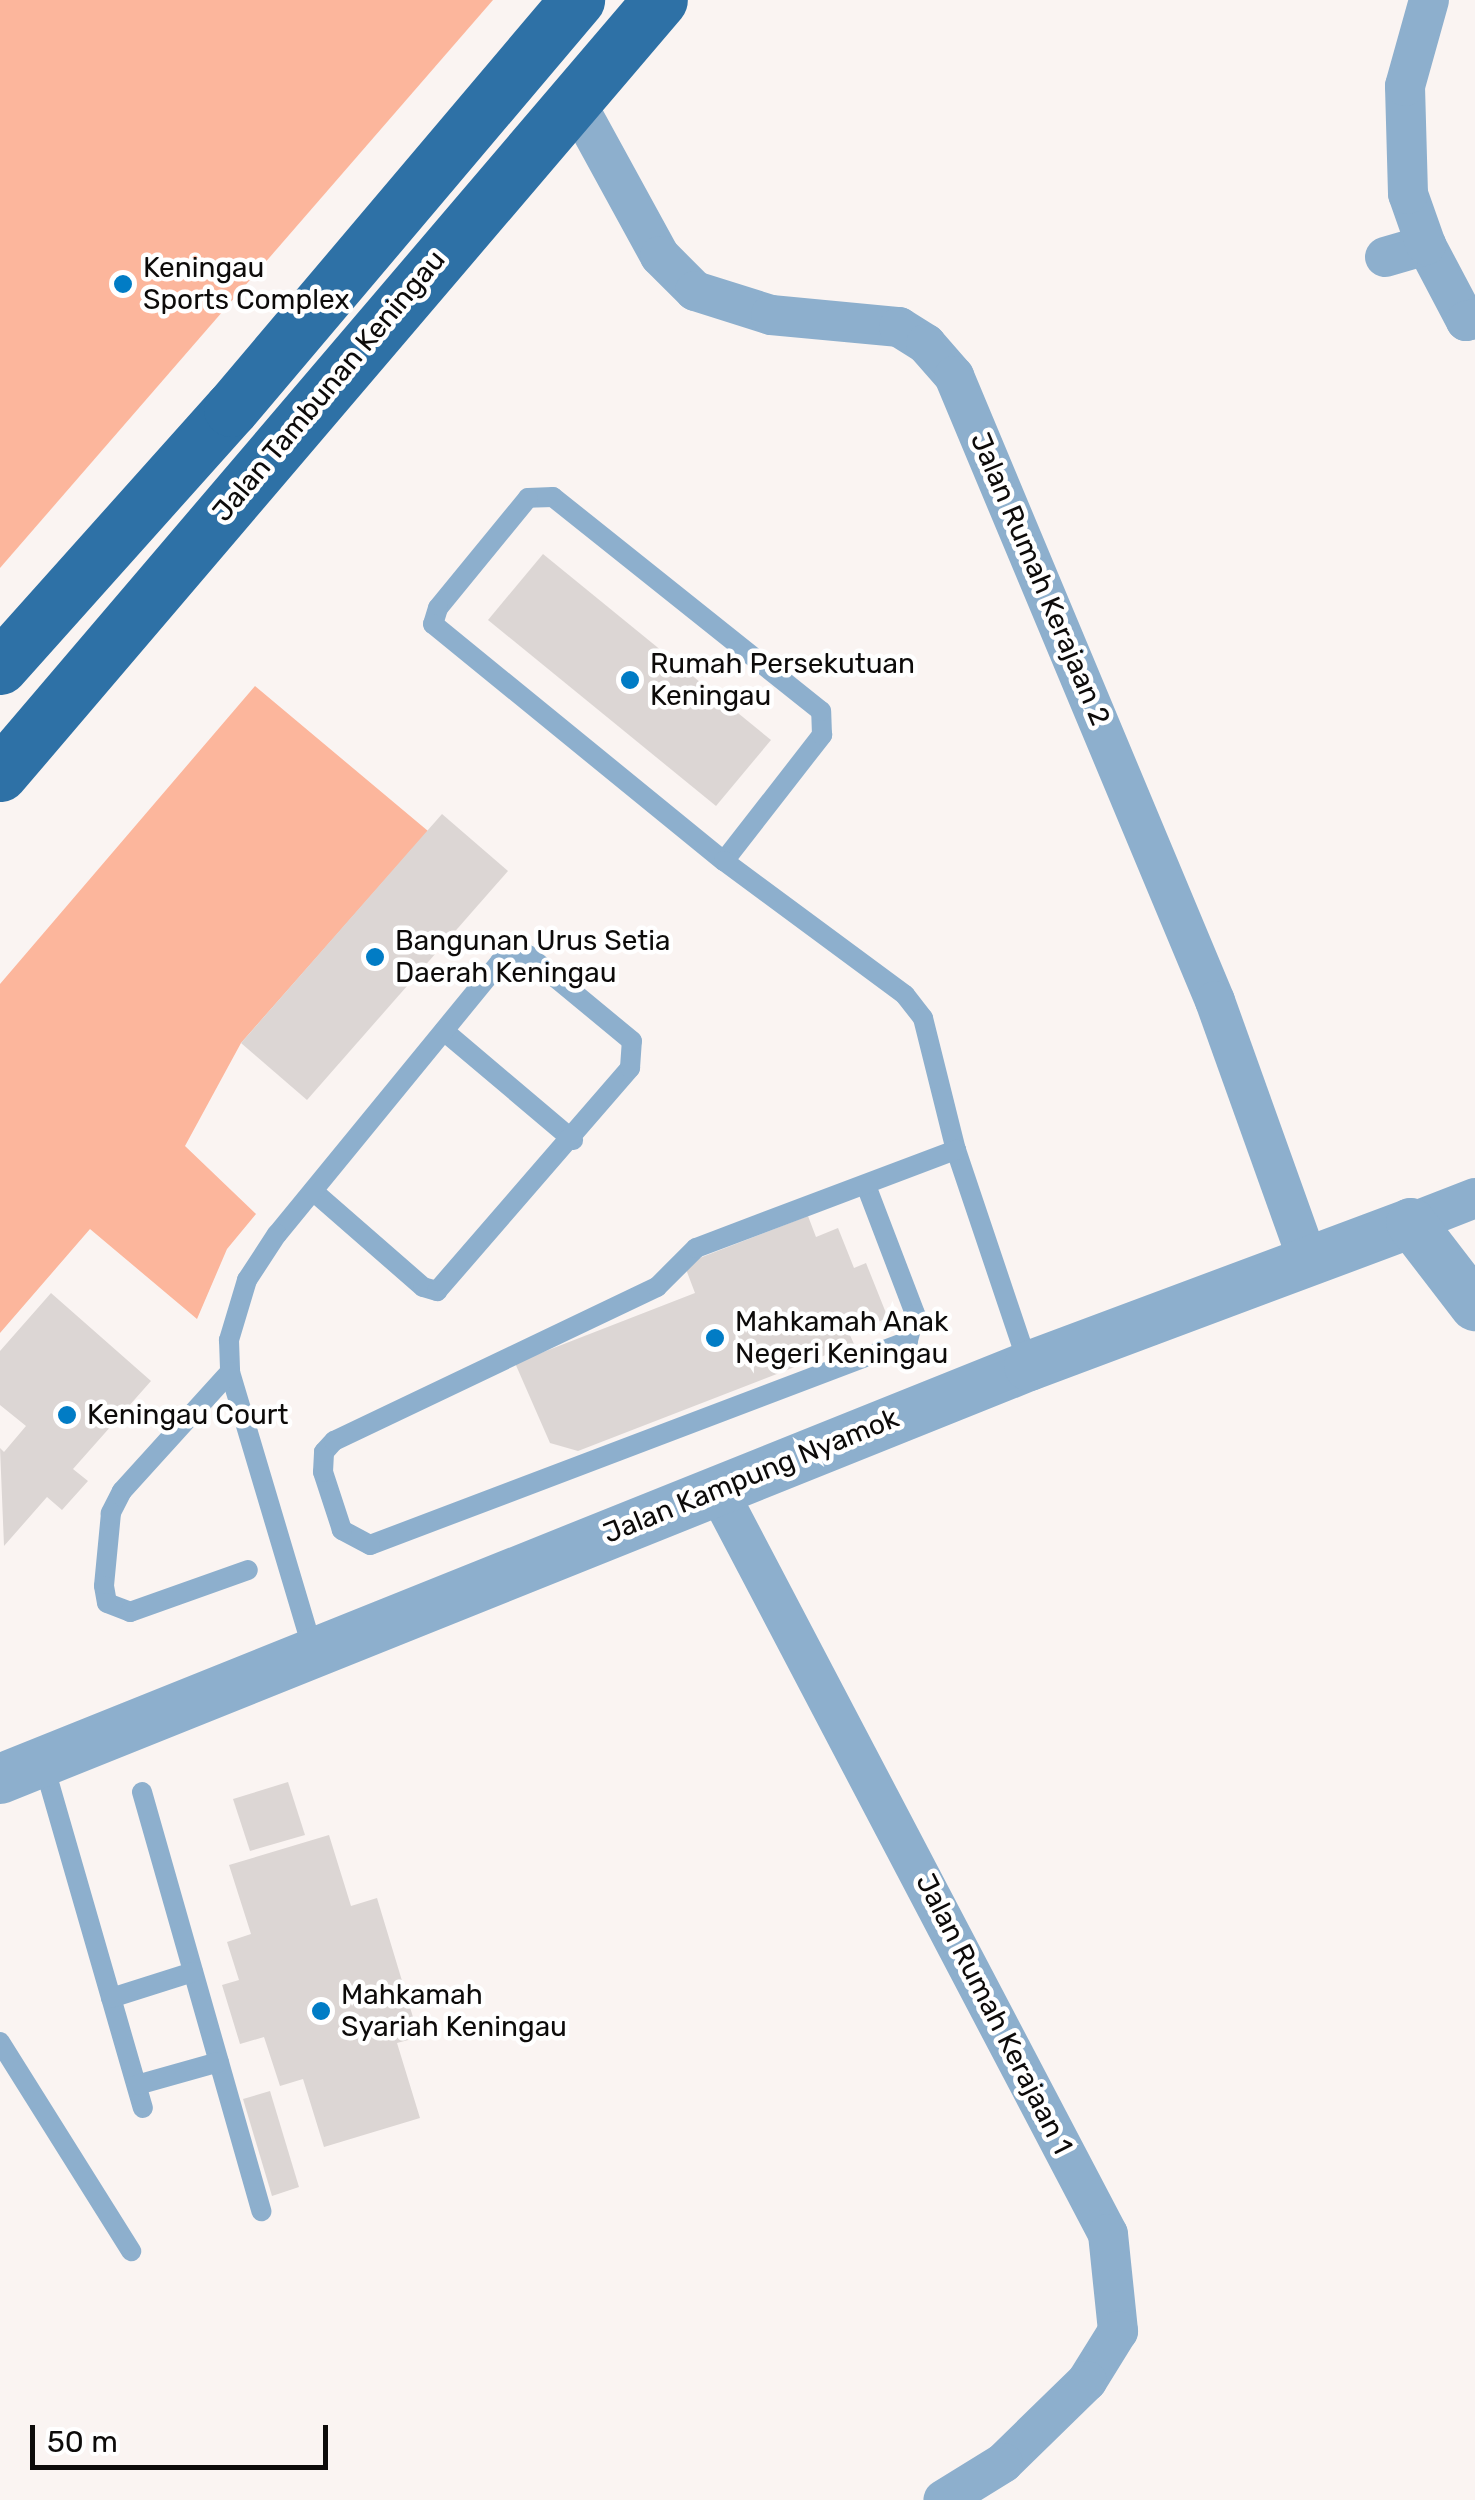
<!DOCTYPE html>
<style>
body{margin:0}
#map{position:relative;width:1475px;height:2500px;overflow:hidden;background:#faf4f2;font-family:Rubik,sans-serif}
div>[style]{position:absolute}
.green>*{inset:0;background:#fcb69c}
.building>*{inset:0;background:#dcd6d4}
.service>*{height:20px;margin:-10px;padding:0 10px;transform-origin:10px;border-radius:10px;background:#8dafcd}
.minor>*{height:40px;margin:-20px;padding:0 20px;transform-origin:20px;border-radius:20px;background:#8dafcd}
.tertiary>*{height:50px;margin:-25px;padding:0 25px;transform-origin:25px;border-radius:25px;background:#8dafcd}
.primary>*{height:55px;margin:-27.5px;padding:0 27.5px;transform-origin:27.5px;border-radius:27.5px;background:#2e71a6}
.dots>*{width:28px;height:28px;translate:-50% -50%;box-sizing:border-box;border:5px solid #fff;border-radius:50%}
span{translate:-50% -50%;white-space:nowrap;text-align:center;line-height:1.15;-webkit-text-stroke:9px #fff;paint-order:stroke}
.poi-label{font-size:28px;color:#0d0b0a}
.left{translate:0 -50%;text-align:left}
.street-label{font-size:28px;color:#0d0b0a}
.scale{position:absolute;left:30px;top:2425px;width:298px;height:45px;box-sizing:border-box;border:5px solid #0d0b0a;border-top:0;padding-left:12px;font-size:30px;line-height:35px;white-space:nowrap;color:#0d0b0a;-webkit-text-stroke:8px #fff;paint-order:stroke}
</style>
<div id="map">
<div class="green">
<i style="clip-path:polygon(0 0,493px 0,0 568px)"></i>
<i style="clip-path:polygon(255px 686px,428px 831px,241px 1043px,185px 1146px,256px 1214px,227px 1249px,197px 1319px,90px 1229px,0 1333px,0 984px)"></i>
</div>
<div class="building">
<i style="clip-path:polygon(543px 554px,771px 740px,716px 806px,488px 620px)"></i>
<i style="clip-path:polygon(442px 814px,508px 871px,307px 1100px,241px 1043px)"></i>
<i style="clip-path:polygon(808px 1216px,816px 1237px,838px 1228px,854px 1268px,866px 1263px,888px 1318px,849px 1333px,854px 1344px,578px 1451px,550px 1443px,515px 1363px,695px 1293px,684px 1264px)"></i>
<i style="clip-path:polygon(51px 1293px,151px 1381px,73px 1469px,88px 1481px,62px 1510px,47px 1497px,4px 1546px,0 1448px,4px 1452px,26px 1426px,0 1405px,0 1351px)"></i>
<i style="clip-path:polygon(288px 1782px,305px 1835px,250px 1851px,233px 1799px)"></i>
<i style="clip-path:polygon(329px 1835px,351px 1906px,377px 1898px,419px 2037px,397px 2043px,420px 2118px,324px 2147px,303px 2079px,280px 2086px,264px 2037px,240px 2044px,222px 1985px,239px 1980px,227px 1942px,251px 1934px,229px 1865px)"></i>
<i style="clip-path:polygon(270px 2091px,299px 2187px,272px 2196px,243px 2099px)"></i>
</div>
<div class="service">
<i style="left:724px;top:861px;width:160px;rotate:-52.1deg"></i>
<i style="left:822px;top:735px;width:24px;rotate:-92deg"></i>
<i style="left:821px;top:711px;width:343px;rotate:-141.4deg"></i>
<i style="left:553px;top:497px;width:25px;rotate:178deg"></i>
<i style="left:528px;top:498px;width:142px;rotate:129.3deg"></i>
<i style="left:438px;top:608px;width:17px;rotate:107deg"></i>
<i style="left:433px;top:624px;width:375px;rotate:39.2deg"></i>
<i style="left:724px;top:861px;width:225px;rotate:36.5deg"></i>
<i style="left:905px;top:995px;width:29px;rotate:52deg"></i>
<i style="left:923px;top:1018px;width:136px;rotate:76deg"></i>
<i style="left:956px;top:1150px;width:226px;rotate:71.4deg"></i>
<i style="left:444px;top:1031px;width:169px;rotate:40.2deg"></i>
<i style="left:867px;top:1188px;width:135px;rotate:69.1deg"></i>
<i style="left:915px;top:1314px;width:28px;rotate:105deg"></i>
<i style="left:908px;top:1341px;width:575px;rotate:159.23deg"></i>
<i style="left:370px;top:1545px;width:32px;rotate:-152deg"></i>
<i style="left:342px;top:1530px;width:61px;rotate:-108.1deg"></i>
<i style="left:323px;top:1472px;width:20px;rotate:-87deg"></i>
<i style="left:324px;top:1452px;width:15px;rotate:-48deg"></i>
<i style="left:334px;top:1441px;width:358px;rotate:-25.5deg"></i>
<i style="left:657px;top:1287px;width:55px;rotate:-45deg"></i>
<i style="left:696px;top:1248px;width:278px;rotate:-20.7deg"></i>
<i style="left:313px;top:1191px;width:146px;rotate:41.1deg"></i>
<i style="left:423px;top:1287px;width:15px;rotate:16deg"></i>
<i style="left:437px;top:1291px;width:295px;rotate:-49.1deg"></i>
<i style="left:630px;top:1068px;width:27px;rotate:-86deg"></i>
<i style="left:632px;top:1041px;width:135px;rotate:-140.4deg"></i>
<i style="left:528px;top:955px;width:29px;rotate:166deg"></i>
<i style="left:500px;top:962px;width:352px;rotate:129.3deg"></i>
<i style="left:277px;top:1234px;width:55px;rotate:123.1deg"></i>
<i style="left:247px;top:1280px;width:63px;rotate:106.7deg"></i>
<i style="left:229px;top:1340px;width:32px;rotate:88deg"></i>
<i style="left:230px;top:1372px;width:290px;rotate:73.4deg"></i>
<i style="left:230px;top:1372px;width:161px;rotate:132.2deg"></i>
<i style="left:122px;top:1491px;width:25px;rotate:117deg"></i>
<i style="left:111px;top:1513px;width:73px;rotate:95.5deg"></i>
<i style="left:104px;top:1586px;width:17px;rotate:80deg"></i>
<i style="left:107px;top:1603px;width:25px;rotate:21deg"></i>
<i style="left:130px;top:1612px;width:125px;rotate:-19.6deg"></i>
<i style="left:43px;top:1762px;width:360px;rotate:73.9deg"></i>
<i style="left:142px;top:1792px;width:436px;rotate:74.1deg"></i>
<i style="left:111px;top:1998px;width:86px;rotate:-17.6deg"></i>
<i style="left:0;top:2042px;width:247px;rotate:57.9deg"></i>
<i style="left:137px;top:2085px;width:85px;rotate:-15.7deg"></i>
</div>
<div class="minor">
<i style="left:574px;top:99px;width:179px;rotate:61.3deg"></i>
<i style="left:660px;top:256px;width:49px;rotate:45deg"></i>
<i style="left:695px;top:291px;width:80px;rotate:17.5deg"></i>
<i style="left:771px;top:315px;width:129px;rotate:5.4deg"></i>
<i style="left:899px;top:327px;width:32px;rotate:32deg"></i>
<i style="left:926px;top:344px;width:43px;rotate:48.8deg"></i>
<i style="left:954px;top:376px;width:677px;rotate:67.33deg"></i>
<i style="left:1215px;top:1001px;width:276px;rotate:70.3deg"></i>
<i style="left:1426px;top:245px;width:86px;rotate:62.2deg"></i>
<i style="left:1466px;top:321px;width:9px;rotate:-13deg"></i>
<i style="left:1385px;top:257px;width:43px;rotate:-16.3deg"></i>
<i style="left:1426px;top:245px;width:54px;rotate:-109.4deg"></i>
<i style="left:1408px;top:194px;width:108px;rotate:-91.6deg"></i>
<i style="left:1405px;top:86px;width:89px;rotate:-74.4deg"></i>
<i style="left:1411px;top:1223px;width:69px;rotate:-21.3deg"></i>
<i style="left:717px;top:1489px;width:841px;rotate:62.31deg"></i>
<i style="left:1108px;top:2234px;width:98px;rotate:84.1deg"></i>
<i style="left:1118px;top:2331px;width:59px;rotate:121.8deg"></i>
<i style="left:1087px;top:2381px;width:117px;rotate:135.7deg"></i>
<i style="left:1003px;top:2463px;width:70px;rotate:148.3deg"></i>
</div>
<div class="tertiary">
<i style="left:0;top:1779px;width:1109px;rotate:-21.87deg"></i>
<i style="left:1029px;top:1366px;width:408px;rotate:-20.5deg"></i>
<i style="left:1411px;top:1223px;width:105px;rotate:52.4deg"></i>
</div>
<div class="primary">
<i style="left:0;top:667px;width:346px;rotate:-48.2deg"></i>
<i style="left:231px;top:409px;width:536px;rotate:-49.77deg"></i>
<i style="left:0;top:774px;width:1017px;rotate:-49.55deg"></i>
</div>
<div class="dots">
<i style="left:123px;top:284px;background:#017cc5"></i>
<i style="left:630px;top:680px;background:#017cc5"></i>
<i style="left:375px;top:957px;background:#017cc5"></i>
<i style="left:715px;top:1338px;background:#017cc5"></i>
<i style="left:67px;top:1415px;background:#017cc5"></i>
<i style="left:321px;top:2011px;background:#017cc5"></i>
</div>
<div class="poi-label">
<span class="left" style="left:143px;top:284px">Keningau<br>Sports Complex</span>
<span class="left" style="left:650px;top:680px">Rumah Persekutuan<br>Keningau</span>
<span class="left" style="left:395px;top:957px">Bangunan Urus Setia<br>Daerah Keningau</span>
<span class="left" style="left:735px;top:1338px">Mahkamah Anak<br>Negeri Keningau</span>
<span class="left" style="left:87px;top:1415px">Keningau Court</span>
<span class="left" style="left:341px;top:2011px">Mahkamah<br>Syariah Keningau</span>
</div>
<div class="street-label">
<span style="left:329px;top:386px;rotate:-50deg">Jalan Tambunan Keningau</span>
<span style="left:1040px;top:579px;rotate:67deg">Jalan Rumah Kerajaan 2</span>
<span style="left:751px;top:1476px;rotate:-22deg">Jalan Kampung Nyamok</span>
<span style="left:994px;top:2014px;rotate:63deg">Jalan Rumah Kerajaan 1</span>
</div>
<div class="scale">50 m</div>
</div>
